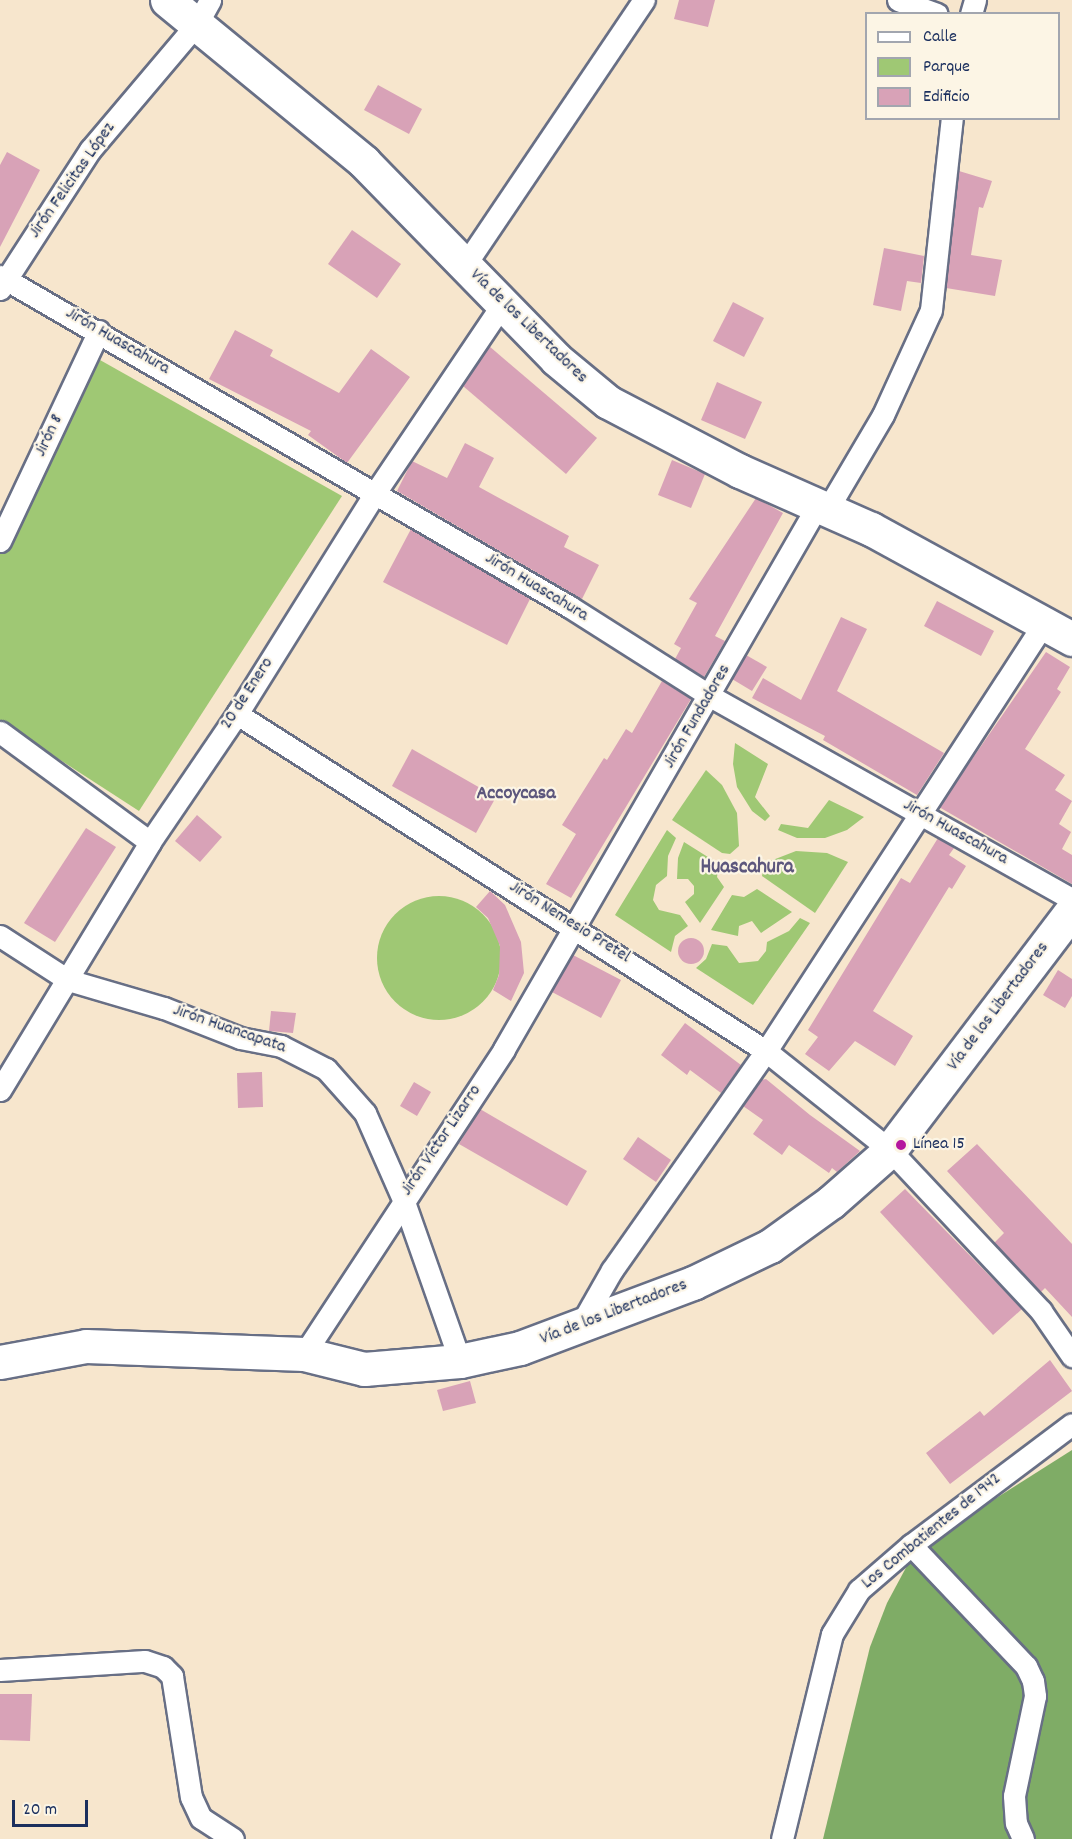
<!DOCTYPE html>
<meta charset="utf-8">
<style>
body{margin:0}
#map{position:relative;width:1072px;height:1839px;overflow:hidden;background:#f7e6cd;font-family:Dekko,sans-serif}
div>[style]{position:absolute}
.green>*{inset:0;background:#9fc874}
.round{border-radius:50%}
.forest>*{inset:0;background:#7fac66}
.building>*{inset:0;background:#d8a2b7}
.roads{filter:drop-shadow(2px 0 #686f85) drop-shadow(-2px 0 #686f85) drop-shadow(0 2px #686f85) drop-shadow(0 -2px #686f85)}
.minor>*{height:21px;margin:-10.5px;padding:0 10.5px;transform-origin:10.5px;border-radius:10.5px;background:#fff}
.trunk>*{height:33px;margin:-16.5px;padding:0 16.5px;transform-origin:16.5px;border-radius:16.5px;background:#fff}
.dots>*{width:16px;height:16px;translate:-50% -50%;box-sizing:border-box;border:3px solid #fcf5e5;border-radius:50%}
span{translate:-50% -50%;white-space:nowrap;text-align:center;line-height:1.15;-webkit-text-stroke:4.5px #fcf5e5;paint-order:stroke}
.street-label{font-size:18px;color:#1b2f5e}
.poi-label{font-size:18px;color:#1b2f5e}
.left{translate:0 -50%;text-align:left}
.neighbourhood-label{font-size:20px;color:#5d577d;font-weight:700}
.quarter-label{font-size:21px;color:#5d577d;font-weight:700}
.legend{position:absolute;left:865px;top:12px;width:195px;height:108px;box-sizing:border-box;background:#fcf5e5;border:2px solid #a2a6af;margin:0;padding:8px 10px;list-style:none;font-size:18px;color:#1b2f5e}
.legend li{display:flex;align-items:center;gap:12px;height:30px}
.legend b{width:30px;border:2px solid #a2a6af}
.scale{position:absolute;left:12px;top:1800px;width:76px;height:27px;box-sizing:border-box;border:3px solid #1b2f5e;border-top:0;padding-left:8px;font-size:18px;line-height:21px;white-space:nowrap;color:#1b2f5e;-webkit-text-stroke:4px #fcf5e5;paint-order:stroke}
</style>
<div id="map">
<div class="green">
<i style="clip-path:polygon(100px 360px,342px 496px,139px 811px,0 721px,0 554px)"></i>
<i style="clip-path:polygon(735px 743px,768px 764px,755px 797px,770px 816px,765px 821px,752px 811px,737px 787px,733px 764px)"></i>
<i style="clip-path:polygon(706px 770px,722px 785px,737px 813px,739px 846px,730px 854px,722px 853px,672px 820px)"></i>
<i style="clip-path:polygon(829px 800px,864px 817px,847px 830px,825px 838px,797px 838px,778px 830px,781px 824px,808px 828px)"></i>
<i style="clip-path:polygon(667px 830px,676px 838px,668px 856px,667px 876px,656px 885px,653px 900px,659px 910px,680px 915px,688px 926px,675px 936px,671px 952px,615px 915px)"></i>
<i style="clip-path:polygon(684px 842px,719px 864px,717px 877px,724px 887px,700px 923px,685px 902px,694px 894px,694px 886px,688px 879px,677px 879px,678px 858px)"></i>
<i style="clip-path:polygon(796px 851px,827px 853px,848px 862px,815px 913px,762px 876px,765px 863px)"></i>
<i style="clip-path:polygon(757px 889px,792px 912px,761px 933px,752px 921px,739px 926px,738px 936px,711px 930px,732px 895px,744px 897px)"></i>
<i class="round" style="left:377px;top:896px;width:124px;height:124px"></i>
<i style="clip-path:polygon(800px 918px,810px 923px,753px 1005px,696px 968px,706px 959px,712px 944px,727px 946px,739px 963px,758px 961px,766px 951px,767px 942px,789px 931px)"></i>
</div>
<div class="forest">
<i style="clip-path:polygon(1072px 1450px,1072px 1839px,823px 1839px,870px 1647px,887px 1603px,916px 1549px)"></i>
</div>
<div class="building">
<i style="clip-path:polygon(679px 0,715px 0,708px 27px,674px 19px)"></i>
<i style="clip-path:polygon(378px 85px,422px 109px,409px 134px,364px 110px)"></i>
<i style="clip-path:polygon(7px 152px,40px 170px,0 247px,0 165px)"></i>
<i style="clip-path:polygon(959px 171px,992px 181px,983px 208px,979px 207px,971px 255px,1002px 260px,995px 296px,946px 288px)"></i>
<i style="clip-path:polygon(352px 230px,401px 264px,377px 298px,328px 264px)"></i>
<i style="clip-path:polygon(884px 248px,924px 256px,921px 283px,907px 281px,901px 311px,873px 305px)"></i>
<i style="clip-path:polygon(733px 302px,764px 318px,744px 357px,713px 341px)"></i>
<i style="clip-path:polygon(235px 330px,273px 350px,270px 356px,339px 393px,371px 349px,410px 377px,347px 463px,308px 435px,311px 431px,209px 379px)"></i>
<i style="clip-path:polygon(489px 346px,597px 438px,566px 474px,463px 386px)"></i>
<i style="clip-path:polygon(717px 382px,762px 402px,745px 439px,701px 420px)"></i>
<i style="clip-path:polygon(465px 443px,494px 458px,479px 487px,569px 536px,564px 547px,599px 565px,582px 599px,397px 491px,412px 461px,447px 478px)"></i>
<i style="clip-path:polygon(672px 460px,705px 474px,691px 508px,658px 495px)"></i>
<i style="clip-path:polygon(756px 498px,783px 513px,715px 636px,725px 641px,704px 677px,675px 659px,681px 648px,674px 644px,697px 603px,689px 599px)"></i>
<i style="clip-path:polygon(411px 529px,530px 599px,507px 645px,383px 582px)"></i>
<i style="clip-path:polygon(937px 601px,994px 631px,981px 656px,924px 626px)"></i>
<i style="clip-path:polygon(841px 617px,867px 629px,837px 691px,944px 753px,917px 795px,823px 740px,825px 736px,752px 698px,763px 678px,801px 700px)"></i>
<i style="clip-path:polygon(1046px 652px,1070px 667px,1057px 689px,1061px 692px,1025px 749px,1065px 775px,1055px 790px,1072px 801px,1059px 824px,1071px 832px,1062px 849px,1072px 855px,1072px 884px,939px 807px)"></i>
<i style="clip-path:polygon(746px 655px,767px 667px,752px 691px,732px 679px)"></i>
<i style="clip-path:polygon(662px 681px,691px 699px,571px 898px,546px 884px,576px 834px,562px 825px,604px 758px,607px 760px,626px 729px,632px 733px)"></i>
<i style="clip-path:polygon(412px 749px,496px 797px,476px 833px,392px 786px)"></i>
<i style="clip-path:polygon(197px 815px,222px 837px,200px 862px,175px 841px)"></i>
<i style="clip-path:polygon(86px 828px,116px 847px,55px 942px,24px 923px)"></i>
<i style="clip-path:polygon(938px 838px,954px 848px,949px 855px,966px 866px,952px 889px,949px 887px,873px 1011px,913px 1036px,895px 1066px,855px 1041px,829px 1071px,805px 1054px,818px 1037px,808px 1030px,901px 878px,910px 883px)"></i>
<i style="clip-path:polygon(490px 891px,505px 905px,521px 942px,524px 973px,511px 1001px,493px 990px,499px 975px,500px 946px,488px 918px,476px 907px)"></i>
<i class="round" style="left:678px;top:938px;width:26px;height:26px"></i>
<i style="clip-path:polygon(573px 955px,621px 980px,601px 1018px,552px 992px)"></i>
<i style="clip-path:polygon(1058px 970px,1072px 979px,1072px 996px,1065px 1008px,1043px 995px)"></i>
<i style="clip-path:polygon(271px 1011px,296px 1013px,293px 1033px,269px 1031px)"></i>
<i style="clip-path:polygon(685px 1023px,741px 1065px,721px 1093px,690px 1070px,687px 1075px,661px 1055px)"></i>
<i style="clip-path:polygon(262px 1072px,263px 1107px,238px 1108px,237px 1073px)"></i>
<i style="clip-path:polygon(766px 1079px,810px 1115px,860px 1151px,837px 1172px,832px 1168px,829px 1173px,789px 1145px,782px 1155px,753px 1134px,763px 1120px,743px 1106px,761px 1080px)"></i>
<i style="clip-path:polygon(414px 1082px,431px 1092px,417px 1116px,400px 1106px)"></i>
<i style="clip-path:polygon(480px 1109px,587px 1171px,567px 1206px,459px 1144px)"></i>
<i style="clip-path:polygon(638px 1137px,671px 1160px,656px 1182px,623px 1159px)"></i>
<i style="clip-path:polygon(977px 1144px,1072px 1244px,1072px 1317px,1045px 1288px,1041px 1292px,994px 1243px,1004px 1233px,947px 1171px)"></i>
<i style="clip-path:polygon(905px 1189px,1022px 1309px,993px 1335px,880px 1212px)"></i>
<i style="clip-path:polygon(1050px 1360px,1072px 1391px,950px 1484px,926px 1453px,980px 1411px,984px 1416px)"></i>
<i style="clip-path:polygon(470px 1381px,476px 1403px,443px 1411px,437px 1390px)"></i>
<i style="clip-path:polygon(0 1694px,32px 1694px,30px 1741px,0 1740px)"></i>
</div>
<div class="roads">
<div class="minor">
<i style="left:898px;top:0;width:41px;rotate:19.7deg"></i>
<i style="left:971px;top:14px;width:15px;rotate:-74deg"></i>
<i style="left:465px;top:265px;width:320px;rotate:-56deg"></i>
<i style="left:0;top:276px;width:659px;rotate:30.14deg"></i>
<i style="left:570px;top:607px;width:166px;rotate:32.4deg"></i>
<i style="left:710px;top:696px;width:415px;rotate:29.3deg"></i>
<i style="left:0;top:289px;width:166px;rotate:-57.1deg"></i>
<i style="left:90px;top:150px;width:167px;rotate:-49.8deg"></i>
<i style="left:198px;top:22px;width:25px;rotate:-61deg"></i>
<i style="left:827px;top:510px;width:110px;rotate:-59.5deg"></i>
<i style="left:883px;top:415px;width:115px;rotate:-65.4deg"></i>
<i style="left:931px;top:310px;width:193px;rotate:-83.8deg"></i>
<i style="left:0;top:541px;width:232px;rotate:-64.8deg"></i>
<i style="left:237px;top:714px;width:627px;rotate:32.5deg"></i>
<i style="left:766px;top:1051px;width:159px;rotate:38.6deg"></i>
<i style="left:890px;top:1150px;width:221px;rotate:46.8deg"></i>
<i style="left:1041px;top:1311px;width:55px;rotate:55.4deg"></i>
<i style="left:0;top:732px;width:186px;rotate:36.3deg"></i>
<i style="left:0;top:936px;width:81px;rotate:32.9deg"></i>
<i style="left:68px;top:980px;width:100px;rotate:16.3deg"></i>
<i style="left:164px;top:1008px;width:82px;rotate:21.5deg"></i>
<i style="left:240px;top:1038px;width:42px;rotate:11deg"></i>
<i style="left:281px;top:1046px;width:51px;rotate:27.1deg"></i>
<i style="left:326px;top:1069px;width:59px;rotate:48.4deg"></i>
<i style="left:365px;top:1113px;width:94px;rotate:66.2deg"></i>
<i style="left:403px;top:1199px;width:172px;rotate:70.6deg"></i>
<i style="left:0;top:1090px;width:290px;rotate:-58.8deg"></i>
<i style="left:150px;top:842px;width:155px;rotate:-55.8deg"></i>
<i style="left:237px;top:714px;width:261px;rotate:-58deg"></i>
<i style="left:375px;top:493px;width:229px;rotate:-56deg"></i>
<i style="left:580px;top:1326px;width:64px;rotate:-60.3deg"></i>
<i style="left:612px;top:1270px;width:268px;rotate:-54.9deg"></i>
<i style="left:766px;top:1051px;width:510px;rotate:-56.99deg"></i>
<i style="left:304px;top:1354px;width:365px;rotate:-56.7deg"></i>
<i style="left:504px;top:1049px;width:628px;rotate:-60.01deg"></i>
<i style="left:911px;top:1545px;width:167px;rotate:46.5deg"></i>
<i style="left:1026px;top:1666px;width:17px;rotate:65deg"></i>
<i style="left:1033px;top:1681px;width:15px;rotate:82deg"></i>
<i style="left:1035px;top:1696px;width:102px;rotate:101.9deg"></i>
<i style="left:1014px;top:1796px;width:27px;rotate:86deg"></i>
<i style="left:1016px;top:1823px;width:17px;rotate:66deg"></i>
<i style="left:0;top:1670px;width:145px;rotate:-3.6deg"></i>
<i style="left:145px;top:1661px;width:19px;rotate:18deg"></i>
<i style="left:163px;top:1667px;width:13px;rotate:45deg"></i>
<i style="left:172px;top:1676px;width:122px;rotate:81.1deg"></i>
<i style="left:191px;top:1797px;width:23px;rotate:65deg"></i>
<i style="left:201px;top:1818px;width:38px;rotate:33deg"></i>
<i style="left:782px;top:1839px;width:211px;rotate:-76.3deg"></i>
<i style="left:832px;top:1634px;width:52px;rotate:-58.5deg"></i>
<i style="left:859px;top:1590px;width:69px;rotate:-40.9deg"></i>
<i style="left:911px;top:1545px;width:201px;rotate:-36.9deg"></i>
</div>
<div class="trunk">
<i style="left:167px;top:0;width:255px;rotate:39.4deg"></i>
<i style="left:364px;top:162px;width:275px;rotate:45.7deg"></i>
<i style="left:556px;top:359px;width:67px;rotate:39.6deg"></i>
<i style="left:608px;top:402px;width:149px;rotate:27.6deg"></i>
<i style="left:740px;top:471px;width:143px;rotate:23.9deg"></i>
<i style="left:871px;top:529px;width:229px;rotate:28.7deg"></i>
<i style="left:0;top:1362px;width:87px;rotate:-10.5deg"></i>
<i style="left:86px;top:1346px;width:218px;rotate:2.1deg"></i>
<i style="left:304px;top:1354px;width:62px;rotate:14deg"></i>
<i style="left:364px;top:1369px;width:96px;rotate:-4.8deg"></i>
<i style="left:460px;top:1361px;width:61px;rotate:-12.2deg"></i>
<i style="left:520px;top:1348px;width:185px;rotate:-20.6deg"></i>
<i style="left:693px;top:1283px;width:85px;rotate:-25.7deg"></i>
<i style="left:770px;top:1246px;width:75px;rotate:-35.8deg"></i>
<i style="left:831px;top:1202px;width:79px;rotate:-41.4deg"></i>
<i style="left:890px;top:1150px;width:301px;rotate:-52.8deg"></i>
</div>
</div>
<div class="dots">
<i style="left:901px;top:1145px;background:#b5179e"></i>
</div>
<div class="street-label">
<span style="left:73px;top:181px;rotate:-55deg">Jirón Felicitas López</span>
<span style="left:528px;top:327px;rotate:44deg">Vía de los Libertadores</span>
<span style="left:117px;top:342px;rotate:30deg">Jirón Huascahura</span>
<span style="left:50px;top:436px;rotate:-65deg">Jirón 8</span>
<span style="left:536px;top:588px;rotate:31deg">Jirón Huascahura</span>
<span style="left:248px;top:694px;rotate:-57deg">20 de Enero</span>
<span style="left:698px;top:717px;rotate:-60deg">Jirón Fundadores</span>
<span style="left:955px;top:833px;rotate:29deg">Jirón Huascahura</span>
<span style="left:569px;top:923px;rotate:32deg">Jirón Nemesio Pretel</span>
<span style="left:999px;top:1007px;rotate:-53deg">Vía de los Libertadores</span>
<span style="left:229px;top:1030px;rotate:19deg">Jirón Huancapata</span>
<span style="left:442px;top:1141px;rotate:-56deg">Jirón Víctor Lizarro</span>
<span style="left:614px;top:1313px;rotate:-21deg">Vía de los Libertadores</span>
<span style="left:932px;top:1532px;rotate:-39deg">Los Combatientes de 1942</span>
</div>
<div class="poi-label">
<span class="left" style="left:913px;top:1145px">Línea 15</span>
</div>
<div class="neighbourhood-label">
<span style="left:516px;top:794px">Accoycasa</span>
</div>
<div class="quarter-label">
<span style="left:747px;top:868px">Huascahura</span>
</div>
<ul class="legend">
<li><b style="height:8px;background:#fff"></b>Calle</li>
<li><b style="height:16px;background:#9fc874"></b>Parque</li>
<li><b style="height:16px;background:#d8a2b7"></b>Edificio</li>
</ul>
<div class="scale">20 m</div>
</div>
